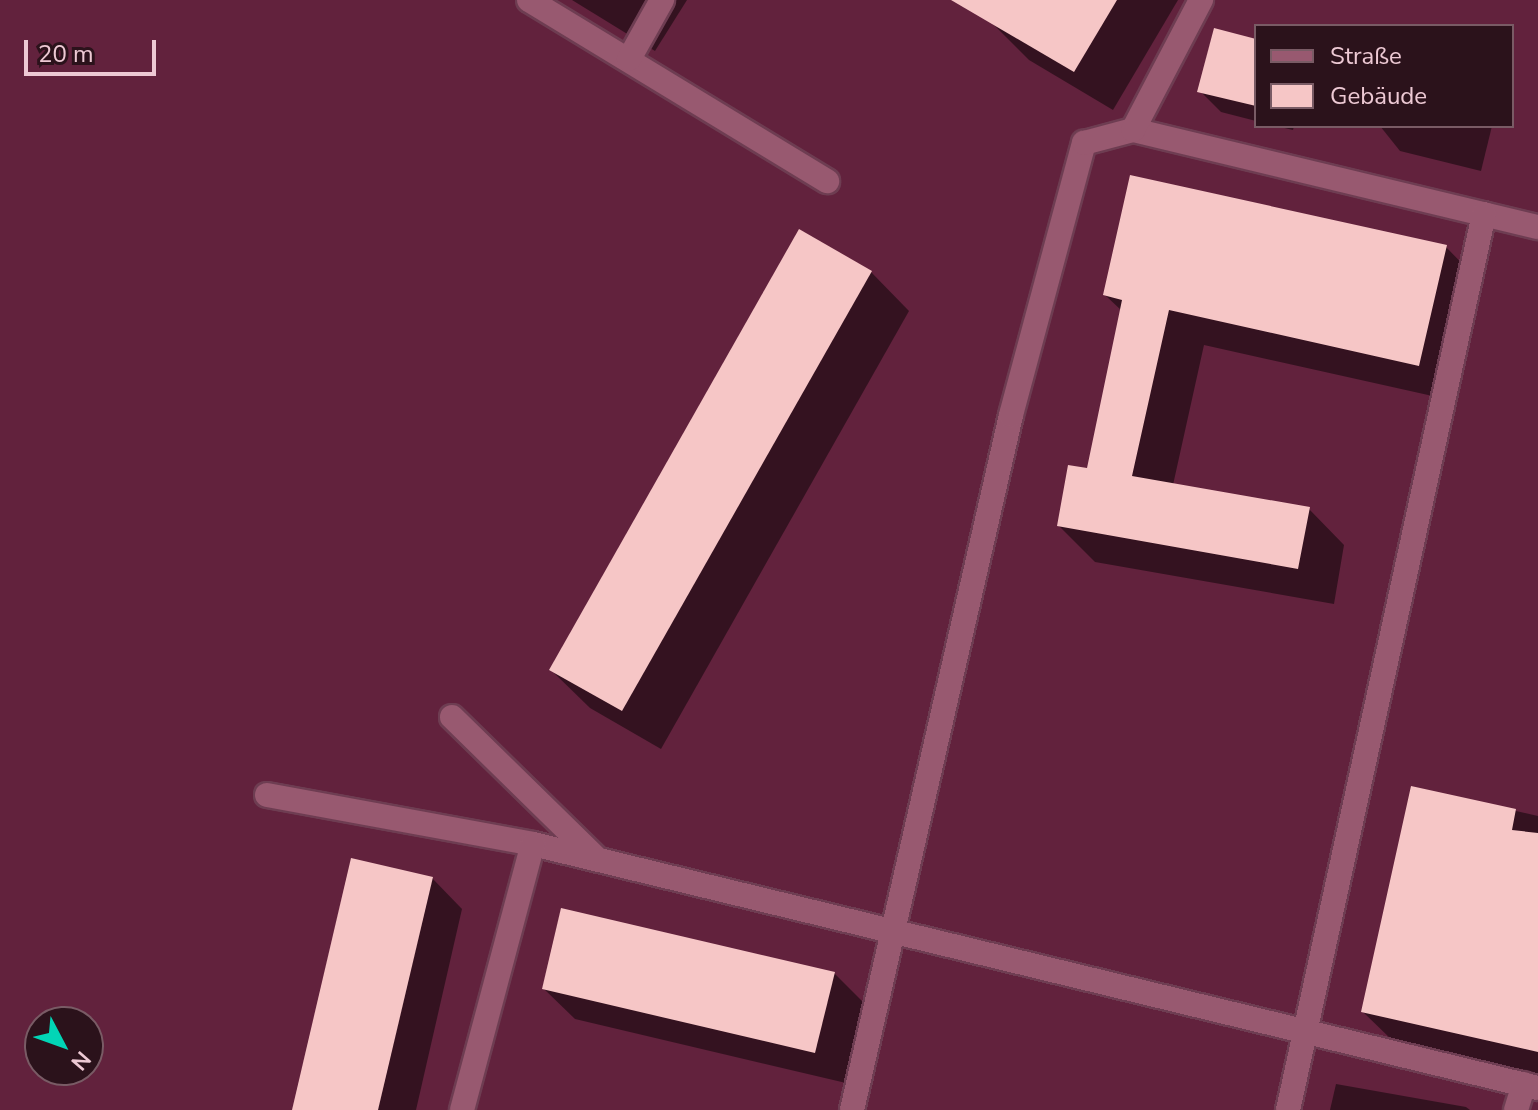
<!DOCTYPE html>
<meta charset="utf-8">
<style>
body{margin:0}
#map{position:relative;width:1538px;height:1110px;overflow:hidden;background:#541c33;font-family:"Nunito Sans",sans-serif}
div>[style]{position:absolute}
.built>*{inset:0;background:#62223d}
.shadow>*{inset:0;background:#0007}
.building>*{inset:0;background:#f6c6c6}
.roads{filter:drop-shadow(2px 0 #6e3d52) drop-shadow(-2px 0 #6e3d52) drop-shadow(0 2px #6e3d52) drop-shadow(0 -2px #6e3d52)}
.minor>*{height:24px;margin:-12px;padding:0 12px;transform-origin:12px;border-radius:12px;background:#985970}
span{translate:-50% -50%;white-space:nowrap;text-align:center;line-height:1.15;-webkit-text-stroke:8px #2b121b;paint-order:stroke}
.legend{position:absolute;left:1254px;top:24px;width:260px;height:104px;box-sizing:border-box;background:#2b121b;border:2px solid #795b65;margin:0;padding:10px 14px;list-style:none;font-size:24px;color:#edc9d4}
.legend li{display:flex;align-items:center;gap:16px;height:40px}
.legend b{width:40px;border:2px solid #795b65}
.north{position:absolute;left:24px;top:1006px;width:80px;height:80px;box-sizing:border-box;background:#2b121b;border:2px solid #795b65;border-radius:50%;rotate:131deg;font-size:22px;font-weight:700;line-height:32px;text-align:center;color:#edc9d4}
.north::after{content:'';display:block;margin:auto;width:28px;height:36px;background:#02d5b6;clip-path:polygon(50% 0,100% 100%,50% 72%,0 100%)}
.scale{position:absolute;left:24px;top:40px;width:132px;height:36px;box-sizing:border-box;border:4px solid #edc9d4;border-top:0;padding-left:10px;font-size:24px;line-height:28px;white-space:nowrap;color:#edc9d4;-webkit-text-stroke:6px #2b121b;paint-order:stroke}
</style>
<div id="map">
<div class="built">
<i style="clip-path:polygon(evenodd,0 0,1538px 0,1538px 1110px,0 1110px,0 0,1256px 26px,1512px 26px,1512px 126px,1256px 126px,1256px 26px,0 0,40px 1022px,88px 1022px,88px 1070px,40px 1070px,40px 1022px)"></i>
</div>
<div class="shadow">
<i style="clip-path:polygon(572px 0,687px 0,655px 51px)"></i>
<i style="clip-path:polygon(1002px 0,1178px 0,1113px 110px,1029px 60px,990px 21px)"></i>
<i style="clip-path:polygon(1256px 41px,1256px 121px,1221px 112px,1200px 91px)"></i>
<i style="clip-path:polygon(1276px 126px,1294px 126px,1293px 130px)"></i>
<i style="clip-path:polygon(1380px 126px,1492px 126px,1481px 171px,1400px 151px)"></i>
<i style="clip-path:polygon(1446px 247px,1481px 283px,1455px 401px,1204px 345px,1173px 485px,1309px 509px,1344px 545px,1334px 604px,1095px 562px,1059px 526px,1089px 470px,1122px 311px,1105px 295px)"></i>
<i style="clip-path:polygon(871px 272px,909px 311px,661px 749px,590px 708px,551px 670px)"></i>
<i style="clip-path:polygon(1413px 788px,1538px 816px,1538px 1079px,1393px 1041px,1363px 1012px)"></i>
<i style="clip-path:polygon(432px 878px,462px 909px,416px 1110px,294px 1110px)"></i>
<i style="clip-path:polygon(834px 973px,865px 1004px,846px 1083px,575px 1019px,544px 989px)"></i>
<i style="clip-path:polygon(1336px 1084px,1466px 1107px,1470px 1110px,1330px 1110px)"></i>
</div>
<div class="building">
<i style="clip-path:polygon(951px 0,1117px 0,1074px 72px)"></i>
<i style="clip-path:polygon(1214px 28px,1256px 39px,1256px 106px,1197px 92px)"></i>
<i style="clip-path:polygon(1130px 175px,1447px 245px,1419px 366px,1169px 310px,1132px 476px,1310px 507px,1298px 569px,1057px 526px,1068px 465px,1087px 468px,1122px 300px,1103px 295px)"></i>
<i style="clip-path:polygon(799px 229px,872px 271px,622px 711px,549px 670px)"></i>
<i style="clip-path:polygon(1411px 786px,1516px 809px,1512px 830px,1538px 833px,1538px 1052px,1361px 1012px)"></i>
<i style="clip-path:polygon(351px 858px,433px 877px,378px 1110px,292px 1110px)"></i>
<i style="clip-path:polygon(561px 908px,835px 972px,815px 1053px,542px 989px)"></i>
</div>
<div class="roads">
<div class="minor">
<i style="left:529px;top:0;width:349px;rotate:31.3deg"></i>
<i style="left:629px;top:59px;width:68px;rotate:-60.8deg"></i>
<i style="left:1133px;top:130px;width:416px;rotate:13.5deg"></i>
<i style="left:452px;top:717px;width:202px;rotate:44.4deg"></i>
<i style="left:267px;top:795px;width:270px;rotate:10.4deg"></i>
<i style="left:533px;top:844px;width:1034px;rotate:13.65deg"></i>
<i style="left:462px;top:1110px;width:275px;rotate:-75.1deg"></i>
<i style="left:852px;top:1110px;width:713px;rotate:-77.11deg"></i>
<i style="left:1011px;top:415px;width:282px;rotate:-75deg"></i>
<i style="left:1084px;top:143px;width:51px;rotate:-14.9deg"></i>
<i style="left:1133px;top:130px;width:147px;rotate:-62.4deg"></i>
<i style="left:1288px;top:1110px;width:917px;rotate:-77.66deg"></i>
<i style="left:1516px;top:1110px;width:27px;rotate:-73deg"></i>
</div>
</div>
<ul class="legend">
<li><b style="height:10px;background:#985970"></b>Straße</li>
<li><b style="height:22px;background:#f6c6c6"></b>Gebäude</li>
</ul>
<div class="north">N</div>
<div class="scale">20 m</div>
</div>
